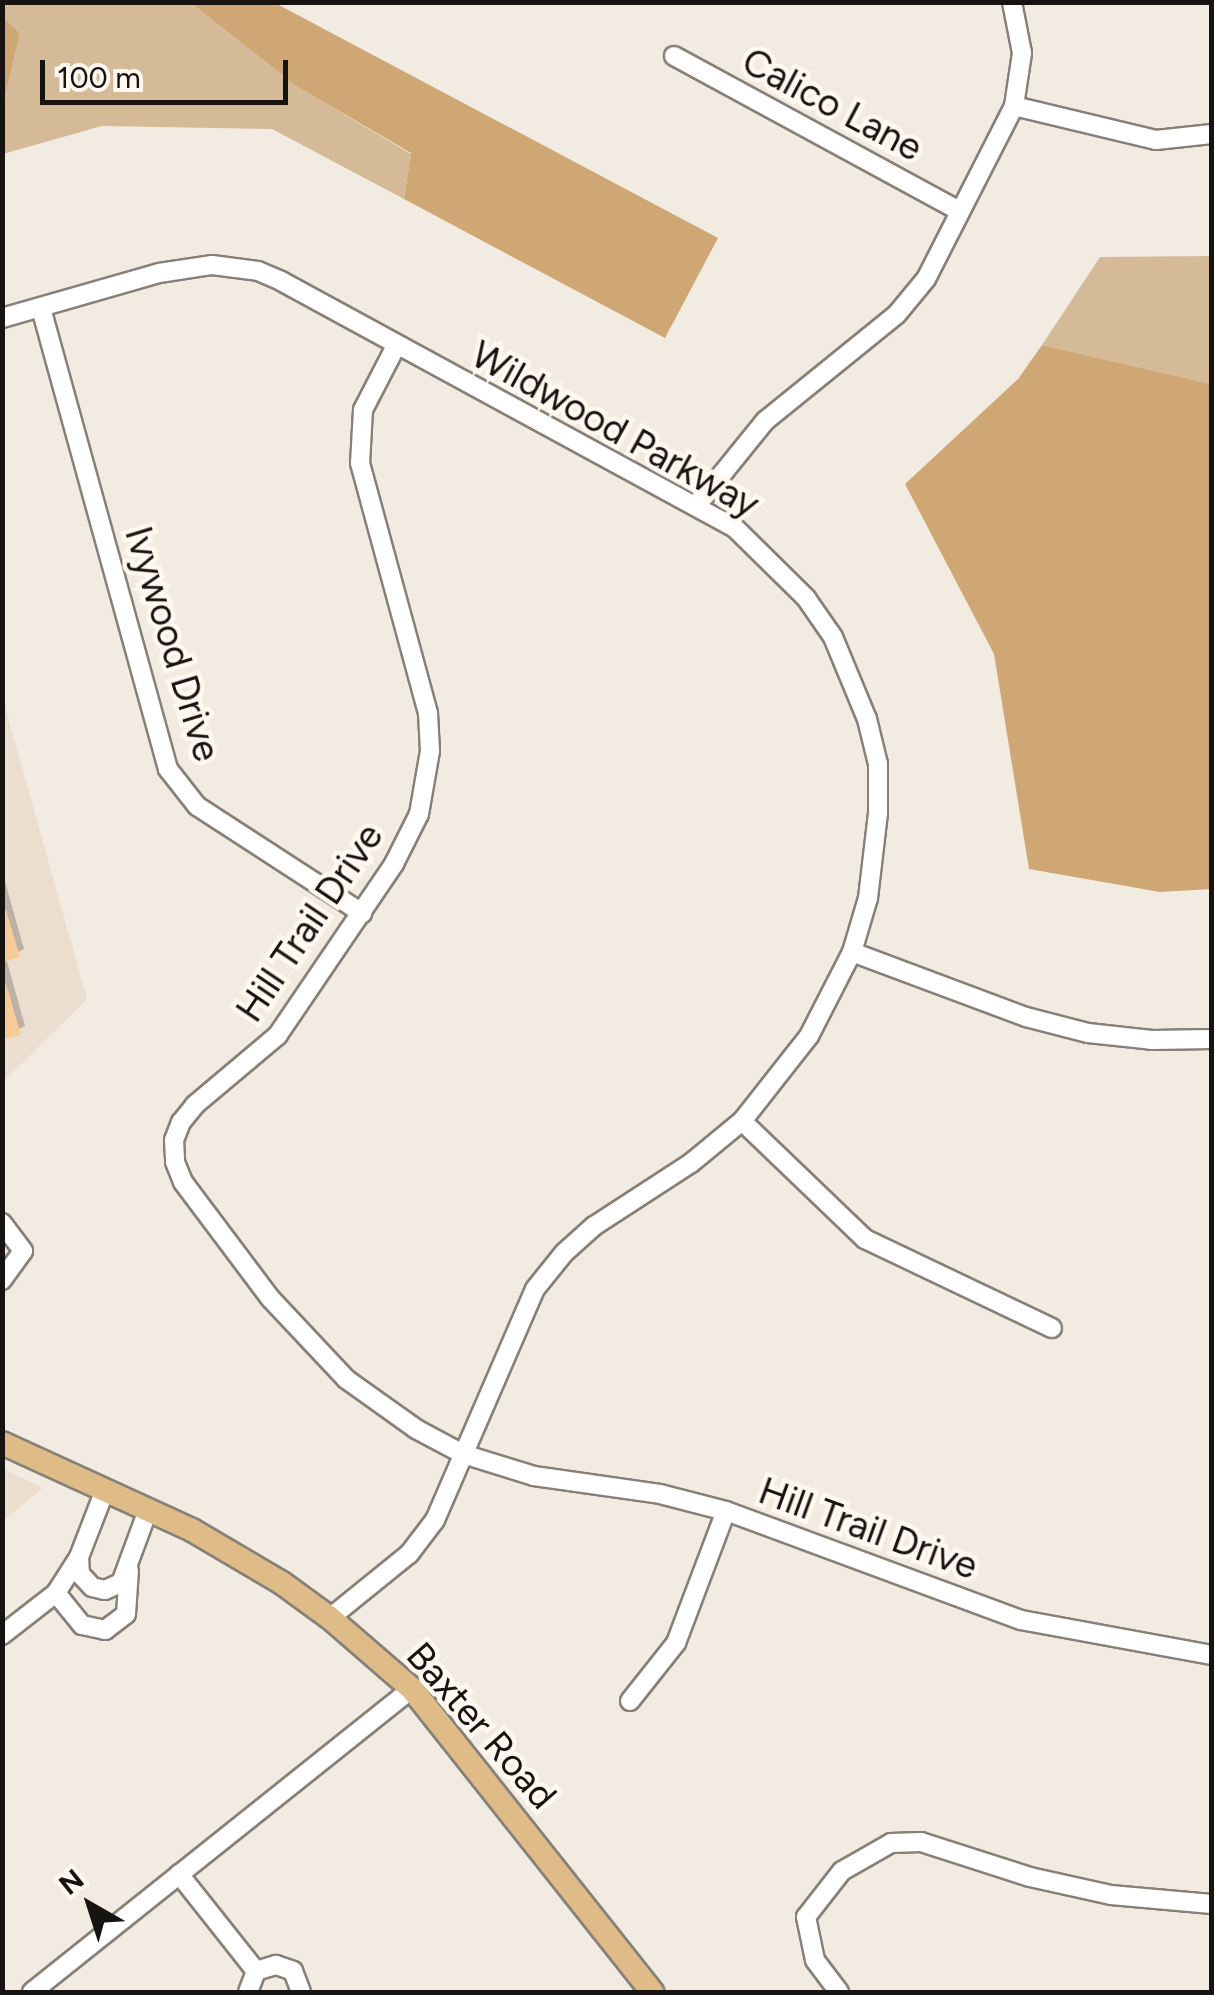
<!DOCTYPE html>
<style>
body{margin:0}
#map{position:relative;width:1214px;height:1995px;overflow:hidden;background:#f2ebe1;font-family:Figtree,sans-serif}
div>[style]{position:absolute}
.built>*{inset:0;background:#ebdecf}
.green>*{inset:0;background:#d5ba98}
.forest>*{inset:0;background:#cfa774}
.shadow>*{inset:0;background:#0003}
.building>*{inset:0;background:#f6cd98}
.roads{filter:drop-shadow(2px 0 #878078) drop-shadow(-2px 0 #878078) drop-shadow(0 2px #878078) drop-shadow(0 -2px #878078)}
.minor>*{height:18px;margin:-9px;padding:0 9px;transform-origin:9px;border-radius:9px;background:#fff}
.major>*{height:22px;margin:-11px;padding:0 11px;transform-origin:11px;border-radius:11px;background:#debb87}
span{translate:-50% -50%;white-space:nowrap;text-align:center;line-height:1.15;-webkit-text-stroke:9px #fef8f1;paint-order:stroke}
.street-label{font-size:38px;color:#161310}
.frame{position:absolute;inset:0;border:5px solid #161310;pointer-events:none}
.north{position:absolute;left:40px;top:1855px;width:100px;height:100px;-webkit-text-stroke:8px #fef8f1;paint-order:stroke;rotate:321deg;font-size:28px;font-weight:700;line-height:40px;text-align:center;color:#161310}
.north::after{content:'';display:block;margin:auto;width:35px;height:45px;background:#161310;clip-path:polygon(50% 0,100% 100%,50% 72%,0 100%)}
.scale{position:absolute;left:40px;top:60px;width:248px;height:45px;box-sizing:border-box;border:5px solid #161310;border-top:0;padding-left:12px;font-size:30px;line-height:35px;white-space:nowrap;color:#161310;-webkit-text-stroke:8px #fef8f1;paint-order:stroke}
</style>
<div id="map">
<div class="built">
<i style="clip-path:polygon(2px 696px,87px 999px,3px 1082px,2px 1082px)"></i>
<i style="clip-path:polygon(3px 1469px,43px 1488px,3px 1521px,2px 1521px)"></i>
</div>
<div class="green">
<i style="clip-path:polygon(3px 2px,191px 3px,296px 86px,411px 154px,404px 199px,272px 129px,102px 126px,3px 154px,3px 106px,20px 33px,3px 17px)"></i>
<i style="clip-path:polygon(1211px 256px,1211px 384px,1042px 345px,1100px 257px)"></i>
</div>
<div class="forest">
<i style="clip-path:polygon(191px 3px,275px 3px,718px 238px,665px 338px,404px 199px,411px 153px,296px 86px)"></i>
<i style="clip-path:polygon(3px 17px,20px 33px,3px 106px)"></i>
<i style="clip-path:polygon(1042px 345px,1211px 384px,1211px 889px,1160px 892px,1029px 869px,994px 654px,905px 484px,1018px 379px)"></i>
</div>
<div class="shadow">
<i style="clip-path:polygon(2px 871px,24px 949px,6px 958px,25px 1026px,2px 1037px)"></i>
</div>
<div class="building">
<i style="clip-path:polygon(6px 910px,20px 957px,2px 962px,2px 911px)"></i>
<i style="clip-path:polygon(6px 984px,21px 1035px,2px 1040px,2px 985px)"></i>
</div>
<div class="roads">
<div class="minor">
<i style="left:674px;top:56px;width:324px;rotate:28.5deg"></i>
<i style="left:1014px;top:106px;width:146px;rotate:13.5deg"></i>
<i style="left:1156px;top:140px;width:56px;rotate:-6.1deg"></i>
<i style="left:41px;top:308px;width:478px;rotate:74.6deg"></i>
<i style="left:168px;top:769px;width:47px;rotate:51.9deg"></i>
<i style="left:197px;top:806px;width:197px;rotate:33deg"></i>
<i style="left:2px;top:318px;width:163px;rotate:-16deg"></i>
<i style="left:159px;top:273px;width:54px;rotate:-8.6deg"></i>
<i style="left:212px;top:265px;width:46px;rotate:7.4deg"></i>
<i style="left:258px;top:271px;width:25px;rotate:23deg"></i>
<i style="left:281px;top:281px;width:517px;rotate:28.55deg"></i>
<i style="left:735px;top:528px;width:100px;rotate:44.6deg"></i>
<i style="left:806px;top:598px;width:47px;rotate:55.3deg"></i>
<i style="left:833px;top:637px;width:89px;rotate:67.5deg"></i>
<i style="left:867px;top:719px;width:46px;rotate:76.3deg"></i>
<i style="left:878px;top:764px;width:49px;rotate:90deg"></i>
<i style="left:878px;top:813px;width:86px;rotate:96.7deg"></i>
<i style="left:868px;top:898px;width:56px;rotate:106.5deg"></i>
<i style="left:852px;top:952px;width:94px;rotate:117.1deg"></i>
<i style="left:809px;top:1036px;width:108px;rotate:128.2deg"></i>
<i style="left:742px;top:1121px;width:66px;rotate:140.5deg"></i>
<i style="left:691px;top:1163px;width:116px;rotate:147deg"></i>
<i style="left:594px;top:1226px;width:40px;rotate:138deg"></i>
<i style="left:564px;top:1253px;width:46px;rotate:128.9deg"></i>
<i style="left:535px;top:1289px;width:252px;rotate:113.4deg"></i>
<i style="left:435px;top:1520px;width:43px;rotate:127.4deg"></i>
<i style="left:409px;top:1554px;width:102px;rotate:141deg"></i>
<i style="left:396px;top:346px;width:72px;rotate:117.3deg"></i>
<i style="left:363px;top:410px;width:53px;rotate:93.2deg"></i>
<i style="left:360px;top:463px;width:259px;rotate:74.8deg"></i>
<i style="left:428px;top:713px;width:38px;rotate:87deg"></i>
<i style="left:430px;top:751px;width:64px;rotate:99.9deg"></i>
<i style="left:419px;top:814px;width:56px;rotate:116.6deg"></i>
<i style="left:394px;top:864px;width:207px;rotate:124.2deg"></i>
<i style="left:278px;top:1035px;width:109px;rotate:139.9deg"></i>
<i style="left:195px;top:1105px;width:22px;rotate:129deg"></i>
<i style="left:181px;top:1122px;width:19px;rotate:111deg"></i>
<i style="left:174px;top:1140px;width:22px;rotate:87deg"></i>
<i style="left:175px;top:1162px;width:22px;rotate:68deg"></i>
<i style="left:183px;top:1182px;width:146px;rotate:53.1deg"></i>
<i style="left:271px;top:1299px;width:110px;rotate:46.8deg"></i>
<i style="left:346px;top:1379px;width:86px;rotate:35.5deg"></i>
<i style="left:416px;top:1429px;width:53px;rotate:28deg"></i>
<i style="left:463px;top:1454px;width:74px;rotate:17.2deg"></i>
<i style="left:534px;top:1476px;width:127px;rotate:8.1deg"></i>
<i style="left:660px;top:1494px;width:68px;rotate:14.4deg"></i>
<i style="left:726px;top:1511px;width:314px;rotate:20.3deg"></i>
<i style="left:1021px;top:1620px;width:194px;rotate:10.4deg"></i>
<i style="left:697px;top:505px;width:108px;rotate:-51deg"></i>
<i style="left:765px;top:421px;width:170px;rotate:-39deg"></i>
<i style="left:897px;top:314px;width:45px;rotate:-50.4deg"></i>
<i style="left:926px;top:279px;width:194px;rotate:-63deg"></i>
<i style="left:1014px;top:106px;width:54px;rotate:-81.4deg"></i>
<i style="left:1022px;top:53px;width:52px;rotate:-101.1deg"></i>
<i style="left:852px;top:952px;width:186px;rotate:20.5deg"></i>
<i style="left:1026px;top:1017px;width:64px;rotate:14.5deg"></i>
<i style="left:1088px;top:1033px;width:64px;rotate:6.2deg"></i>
<i style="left:1152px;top:1040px;width:60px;rotate:-1deg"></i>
<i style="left:742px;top:1121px;width:170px;rotate:43.8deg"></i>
<i style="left:865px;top:1239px;width:207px;rotate:25.5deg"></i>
<i style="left:2px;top:1223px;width:35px;rotate:53deg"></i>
<i style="left:23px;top:1251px;width:36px;rotate:126deg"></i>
<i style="left:79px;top:1557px;width:17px;rotate:87deg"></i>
<i style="left:80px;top:1574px;width:18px;rotate:47deg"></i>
<i style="left:92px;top:1587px;width:13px;rotate:13deg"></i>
<i style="left:105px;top:1590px;width:17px;rotate:-24deg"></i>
<i style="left:121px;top:1583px;width:78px;rotate:-69.7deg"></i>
<i style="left:56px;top:1593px;width:41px;rotate:50.9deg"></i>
<i style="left:82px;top:1625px;width:24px;rotate:12deg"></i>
<i style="left:105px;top:1630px;width:26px;rotate:-37deg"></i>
<i style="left:126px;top:1614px;width:44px;rotate:-86.1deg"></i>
<i style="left:2px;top:1635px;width:68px;rotate:-37.9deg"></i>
<i style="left:56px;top:1593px;width:43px;rotate:-57.4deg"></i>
<i style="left:79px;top:1557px;width:72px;rotate:-68.8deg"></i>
<i style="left:630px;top:1701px;width:74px;rotate:-51.6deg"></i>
<i style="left:676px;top:1643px;width:141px;rotate:-69.3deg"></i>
<i style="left:179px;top:1874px;width:124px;rotate:51.6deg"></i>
<i style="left:32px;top:1992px;width:486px;rotate:-38.6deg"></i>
<i style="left:248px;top:1992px;width:22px;rotate:-69deg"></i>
<i style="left:256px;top:1971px;width:21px;rotate:-17deg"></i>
<i style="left:276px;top:1965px;width:18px;rotate:19deg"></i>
<i style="left:293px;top:1971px;width:22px;rotate:69deg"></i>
<i style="left:839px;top:1992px;width:40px;rotate:-127deg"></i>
<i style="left:815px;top:1960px;width:44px;rotate:-101.8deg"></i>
<i style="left:806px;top:1917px;width:58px;rotate:-52deg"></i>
<i style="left:842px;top:1871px;width:56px;rotate:-29.7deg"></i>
<i style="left:891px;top:1843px;width:30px;rotate:-2deg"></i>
<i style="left:921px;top:1842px;width:114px;rotate:17.8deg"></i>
<i style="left:1030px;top:1877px;width:83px;rotate:12.5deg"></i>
<i style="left:1111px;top:1895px;width:101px;rotate:5.1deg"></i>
</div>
<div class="major">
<i style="left:2px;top:1443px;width:209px;rotate:24.6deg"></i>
<i style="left:192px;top:1530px;width:104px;rotate:30.5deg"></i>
<i style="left:282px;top:1583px;width:59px;rotate:36.1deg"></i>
<i style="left:330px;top:1618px;width:108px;rotate:40.9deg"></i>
<i style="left:412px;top:1689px;width:387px;rotate:51.6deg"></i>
</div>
</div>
<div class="street-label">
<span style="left:832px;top:105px;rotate:28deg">Calico Lane</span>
<span style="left:615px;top:430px;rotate:29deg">Wildwood Parkway</span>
<span style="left:172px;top:644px;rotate:73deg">Ivywood Drive</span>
<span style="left:310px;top:923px;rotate:-56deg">Hill Trail Drive</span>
<span style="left:868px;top:1529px;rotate:20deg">Hill Trail Drive</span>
<span style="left:481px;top:1726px;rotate:49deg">Baxter Road</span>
</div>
<div class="frame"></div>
<div class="north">N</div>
<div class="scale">100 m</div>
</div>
